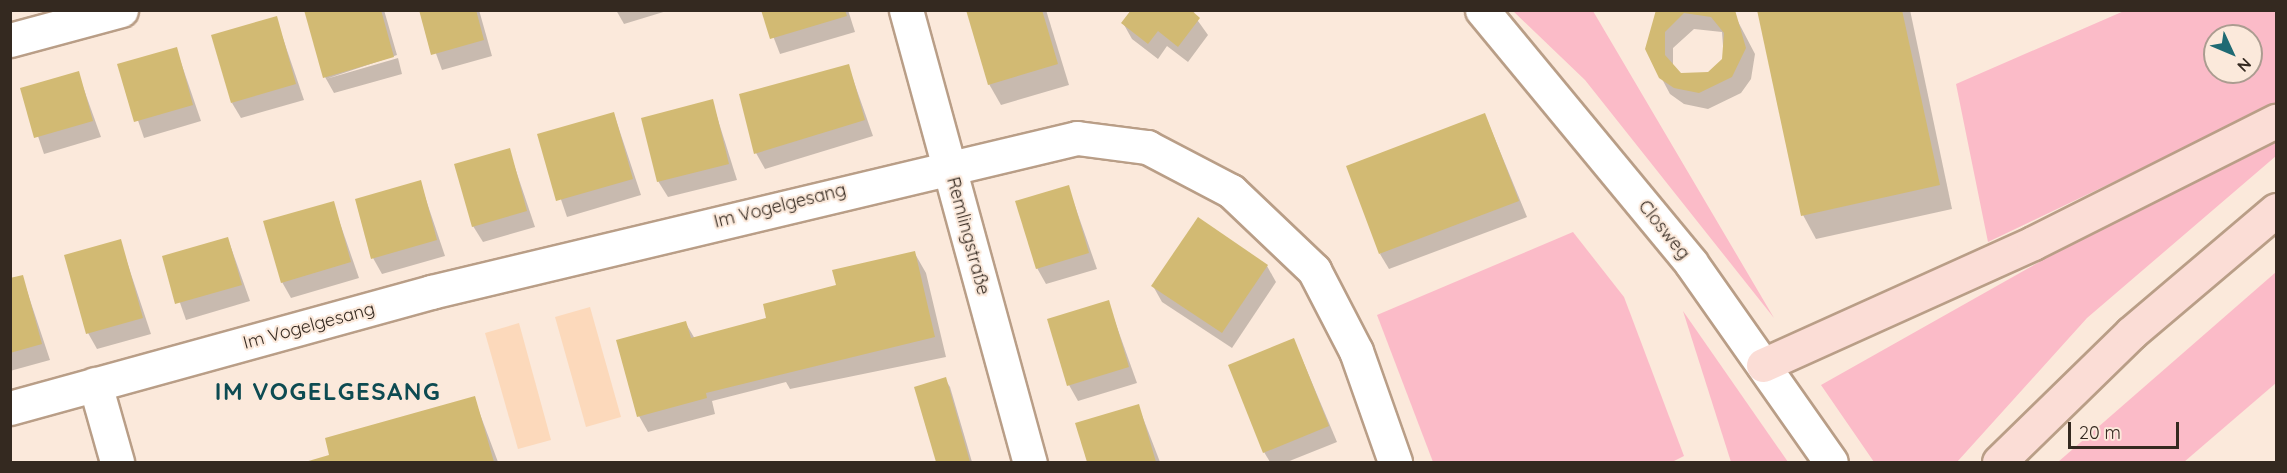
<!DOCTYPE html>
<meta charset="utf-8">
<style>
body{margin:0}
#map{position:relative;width:2287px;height:473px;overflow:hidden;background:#fbe9db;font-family:Quicksand,sans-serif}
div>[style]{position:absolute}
.built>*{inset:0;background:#fcd9bb}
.green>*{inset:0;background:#fbbbc8}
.shadow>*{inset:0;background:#0003}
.building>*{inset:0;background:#d2ba73}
.roads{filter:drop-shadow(2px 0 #b99e87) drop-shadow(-2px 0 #b99e87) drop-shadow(0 2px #b99e87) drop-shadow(0 -2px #b99e87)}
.minor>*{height:33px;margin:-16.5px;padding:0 16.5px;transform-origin:16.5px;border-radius:16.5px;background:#fff}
.major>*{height:33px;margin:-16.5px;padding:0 16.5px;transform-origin:16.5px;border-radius:16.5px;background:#fbddd6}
span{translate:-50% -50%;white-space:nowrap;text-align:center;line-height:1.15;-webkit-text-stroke:4.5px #fbe9db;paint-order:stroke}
.street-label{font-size:18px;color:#342920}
.district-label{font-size:24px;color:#0d4b52;font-weight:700;letter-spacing:1.5px}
.frame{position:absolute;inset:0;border:12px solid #342920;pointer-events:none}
.north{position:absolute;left:2203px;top:24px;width:60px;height:60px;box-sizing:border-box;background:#fbe9db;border:2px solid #ab9c90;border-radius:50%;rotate:134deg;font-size:16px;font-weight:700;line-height:24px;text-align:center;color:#342920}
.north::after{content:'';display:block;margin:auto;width:21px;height:27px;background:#1f6a73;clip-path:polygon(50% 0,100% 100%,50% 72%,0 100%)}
.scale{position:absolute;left:2068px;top:422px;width:111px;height:27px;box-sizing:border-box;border:3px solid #342920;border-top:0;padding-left:8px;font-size:18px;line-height:21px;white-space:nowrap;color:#342920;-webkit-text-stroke:4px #fbe9db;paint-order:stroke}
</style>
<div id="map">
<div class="built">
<i style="clip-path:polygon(590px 307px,621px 417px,586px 427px,555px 317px)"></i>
<i style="clip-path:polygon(519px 323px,551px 440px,518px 449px,485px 333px)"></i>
</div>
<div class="green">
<i style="clip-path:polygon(1513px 11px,1593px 11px,1774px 318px,1585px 80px)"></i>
<i style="clip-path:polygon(evenodd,2124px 11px,2276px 11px,2276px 104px,1988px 242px,1956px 84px,2124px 11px,2215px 36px,2251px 36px,2251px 72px,2215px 72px,2215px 36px)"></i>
<i style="clip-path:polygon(2276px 138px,2276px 156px,2087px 318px,1957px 462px,1874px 462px,1821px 385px,2089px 234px)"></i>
<i style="clip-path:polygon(1573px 232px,1624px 297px,1684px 456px,1672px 462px,1433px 462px,1377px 315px)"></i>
<i style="clip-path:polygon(2276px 272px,2276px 383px,2184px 462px,2058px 462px)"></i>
<i style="clip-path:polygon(1683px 311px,1788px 462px,1731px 462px)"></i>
</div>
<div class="shadow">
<i style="clip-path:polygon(309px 10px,384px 10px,397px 55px,326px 79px,398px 58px,402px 74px,334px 93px,325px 77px)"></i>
<i style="clip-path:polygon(420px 10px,479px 10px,492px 56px,442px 70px)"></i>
<i style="clip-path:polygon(616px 10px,670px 10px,624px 24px)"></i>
<i style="clip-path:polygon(763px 10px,848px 10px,855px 32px,780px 54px)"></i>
<i style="clip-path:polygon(967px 10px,1046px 10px,1069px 85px,1001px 105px,989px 84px)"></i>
<i style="clip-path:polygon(1132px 10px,1196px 10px,1193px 14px,1208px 35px,1188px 62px,1167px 46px,1158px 59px,1132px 39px,1123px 23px)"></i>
<i style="clip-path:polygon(evenodd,1657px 10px,1732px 10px,1755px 54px,1751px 79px,1741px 93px,1708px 109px,1684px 104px,1670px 94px,1646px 49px,1657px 10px,1694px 29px,1722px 32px,1724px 60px,1709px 73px,1680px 74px,1673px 66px,1673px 48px,1694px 29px)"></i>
<i style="clip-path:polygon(1759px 10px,1910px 10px,1952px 209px,1816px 239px,1803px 215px)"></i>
<i style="clip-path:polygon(276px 18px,304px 100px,241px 118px,232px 103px)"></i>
<i style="clip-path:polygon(176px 48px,201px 121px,144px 138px,119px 65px)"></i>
<i style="clip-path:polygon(848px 65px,873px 136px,765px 169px,756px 153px)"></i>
<i style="clip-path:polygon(78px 73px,101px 137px,44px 154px,22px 89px)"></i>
<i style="clip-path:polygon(712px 101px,737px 180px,668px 197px,658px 181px)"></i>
<i style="clip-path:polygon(614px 114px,641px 195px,567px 217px,539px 135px)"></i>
<i style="clip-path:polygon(1485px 115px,1527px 217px,1389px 269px,1380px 254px)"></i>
<i style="clip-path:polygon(509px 150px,535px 227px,483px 242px,473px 226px)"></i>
<i style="clip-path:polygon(420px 182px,445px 256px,382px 274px,373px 258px)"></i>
<i style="clip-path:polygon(1068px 186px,1097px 269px,1046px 284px,1037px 268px)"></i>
<i style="clip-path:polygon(333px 203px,359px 278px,291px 298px,282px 282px)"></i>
<i style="clip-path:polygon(228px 239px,250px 301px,186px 320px,164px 257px)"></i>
<i style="clip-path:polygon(120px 241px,151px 334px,97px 349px,88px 333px)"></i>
<i style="clip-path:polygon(914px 252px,926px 273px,946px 357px,790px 389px,786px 382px,712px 401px,715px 414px,648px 432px,639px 416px,685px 322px,695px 339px,765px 320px)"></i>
<i style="clip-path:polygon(1267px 266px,1276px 282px,1232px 348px,1162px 302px,1153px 286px)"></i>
<i style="clip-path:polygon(22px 276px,50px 360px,10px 371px,10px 280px)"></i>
<i style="clip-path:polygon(1108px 302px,1137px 383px,1078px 401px,1069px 385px)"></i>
<i style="clip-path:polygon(1294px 340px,1337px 442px,1287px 462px,1270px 462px,1264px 452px)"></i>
<i style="clip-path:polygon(945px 379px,950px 387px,972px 462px,937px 462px,916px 388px)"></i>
<i style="clip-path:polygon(474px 398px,498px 462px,309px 462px,329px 457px,332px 462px)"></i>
<i style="clip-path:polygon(1138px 405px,1160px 462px,1088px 462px,1077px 424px)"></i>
</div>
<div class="building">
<i style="clip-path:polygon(304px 10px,381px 10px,394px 57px,323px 78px)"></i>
<i style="clip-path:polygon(419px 10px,476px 10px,484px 40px,431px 55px)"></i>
<i style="clip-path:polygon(761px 10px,845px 10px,847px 16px,770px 39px)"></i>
<i style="clip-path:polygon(966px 10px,1042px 10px,1058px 64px,988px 85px)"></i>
<i style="clip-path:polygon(1131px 10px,1191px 10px,1200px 18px,1178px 47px,1158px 31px,1148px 44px,1121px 23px)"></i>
<i style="clip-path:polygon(evenodd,1656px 10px,1735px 10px,1746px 48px,1732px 77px,1699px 93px,1674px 88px,1659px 78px,1645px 49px,1656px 10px,1684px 13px,1711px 17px,1724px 33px,1722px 59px,1708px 72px,1681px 73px,1665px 55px,1665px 32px,1684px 13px)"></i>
<i style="clip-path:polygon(1757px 10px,1902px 10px,1940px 185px,1801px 216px)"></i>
<i style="clip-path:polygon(277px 16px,296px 84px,231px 103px,211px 35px)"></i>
<i style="clip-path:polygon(177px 47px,193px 105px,134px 122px,117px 64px)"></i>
<i style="clip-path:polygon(849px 64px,865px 120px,754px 154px,739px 94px)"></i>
<i style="clip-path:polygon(79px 71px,93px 121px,34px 138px,20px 88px)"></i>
<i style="clip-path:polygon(713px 99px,729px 164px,657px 182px,641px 118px)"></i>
<i style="clip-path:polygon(614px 112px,633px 179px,556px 201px,537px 134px)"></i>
<i style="clip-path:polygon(1485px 113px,1519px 201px,1379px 254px,1346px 166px)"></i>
<i style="clip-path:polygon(510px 148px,527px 211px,472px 227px,454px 164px)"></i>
<i style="clip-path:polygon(421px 180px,437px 240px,371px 259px,355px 199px)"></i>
<i style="clip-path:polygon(1069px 185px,1089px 253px,1036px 269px,1015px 201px)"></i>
<i style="clip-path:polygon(334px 201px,351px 262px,281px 283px,263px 221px)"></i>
<i style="clip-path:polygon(1198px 217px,1268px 265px,1222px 333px,1151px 286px)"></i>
<i style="clip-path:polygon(228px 237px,242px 285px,175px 304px,162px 256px)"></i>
<i style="clip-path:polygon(121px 239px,143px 318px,86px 334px,64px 255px)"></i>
<i style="clip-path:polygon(915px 251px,935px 337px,706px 393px,707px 398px,637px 417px,616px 340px,686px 321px,691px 338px,766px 318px,763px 304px,836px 285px,832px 270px)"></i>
<i style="clip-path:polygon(23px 275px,42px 344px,10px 353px,10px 278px)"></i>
<i style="clip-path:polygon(1109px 300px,1129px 367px,1067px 386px,1047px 319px)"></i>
<i style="clip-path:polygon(1294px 338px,1329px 426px,1263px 453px,1228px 365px)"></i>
<i style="clip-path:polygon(946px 377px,970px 462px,936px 462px,914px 387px)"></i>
<i style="clip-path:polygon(475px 396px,494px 462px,305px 462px,329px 455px,325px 438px)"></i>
<i style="clip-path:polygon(1139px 404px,1156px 462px,1087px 462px,1075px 423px)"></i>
</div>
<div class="roads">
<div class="minor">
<i style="left:906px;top:10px;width:469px;rotate:74.7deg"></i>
<i style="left:1482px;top:10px;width:328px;rotate:50.4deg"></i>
<i style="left:1691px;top:263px;width:243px;rotate:54.9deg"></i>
<i style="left:10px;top:40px;width:115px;rotate:-15.1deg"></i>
<i style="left:95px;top:384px;width:81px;rotate:74.2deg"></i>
<i style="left:10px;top:408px;width:437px;rotate:-15.4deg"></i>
<i style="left:431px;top:292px;width:664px;rotate:-13.41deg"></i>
<i style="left:1077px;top:138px;width:71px;rotate:7.3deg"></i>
<i style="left:1147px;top:147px;width:95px;rotate:27.6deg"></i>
<i style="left:1231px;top:191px;width:115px;rotate:43.6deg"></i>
<i style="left:1314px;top:270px;width:91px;rotate:62.6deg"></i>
<i style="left:1356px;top:351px;width:118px;rotate:70.6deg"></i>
</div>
<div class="major">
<i style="left:1763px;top:365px;width:296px;rotate:-24.3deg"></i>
<i style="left:2033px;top:243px;width:272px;rotate:-26.7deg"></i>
<i style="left:1999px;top:462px;width:185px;rotate:-44.3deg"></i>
<i style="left:2131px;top:333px;width:190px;rotate:-40.3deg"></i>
</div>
</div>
<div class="street-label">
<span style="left:780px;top:206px;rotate:-14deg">Im Vogelgesang</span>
<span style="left:1664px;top:230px;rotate:51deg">Closweg</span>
<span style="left:968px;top:236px;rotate:75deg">Remlingstraße</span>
<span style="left:309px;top:326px;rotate:-15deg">Im Vogelgesang</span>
</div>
<div class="district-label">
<span style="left:328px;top:392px">IM VOGELGESANG</span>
</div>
<div class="frame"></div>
<div class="north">N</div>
<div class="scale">20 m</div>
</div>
